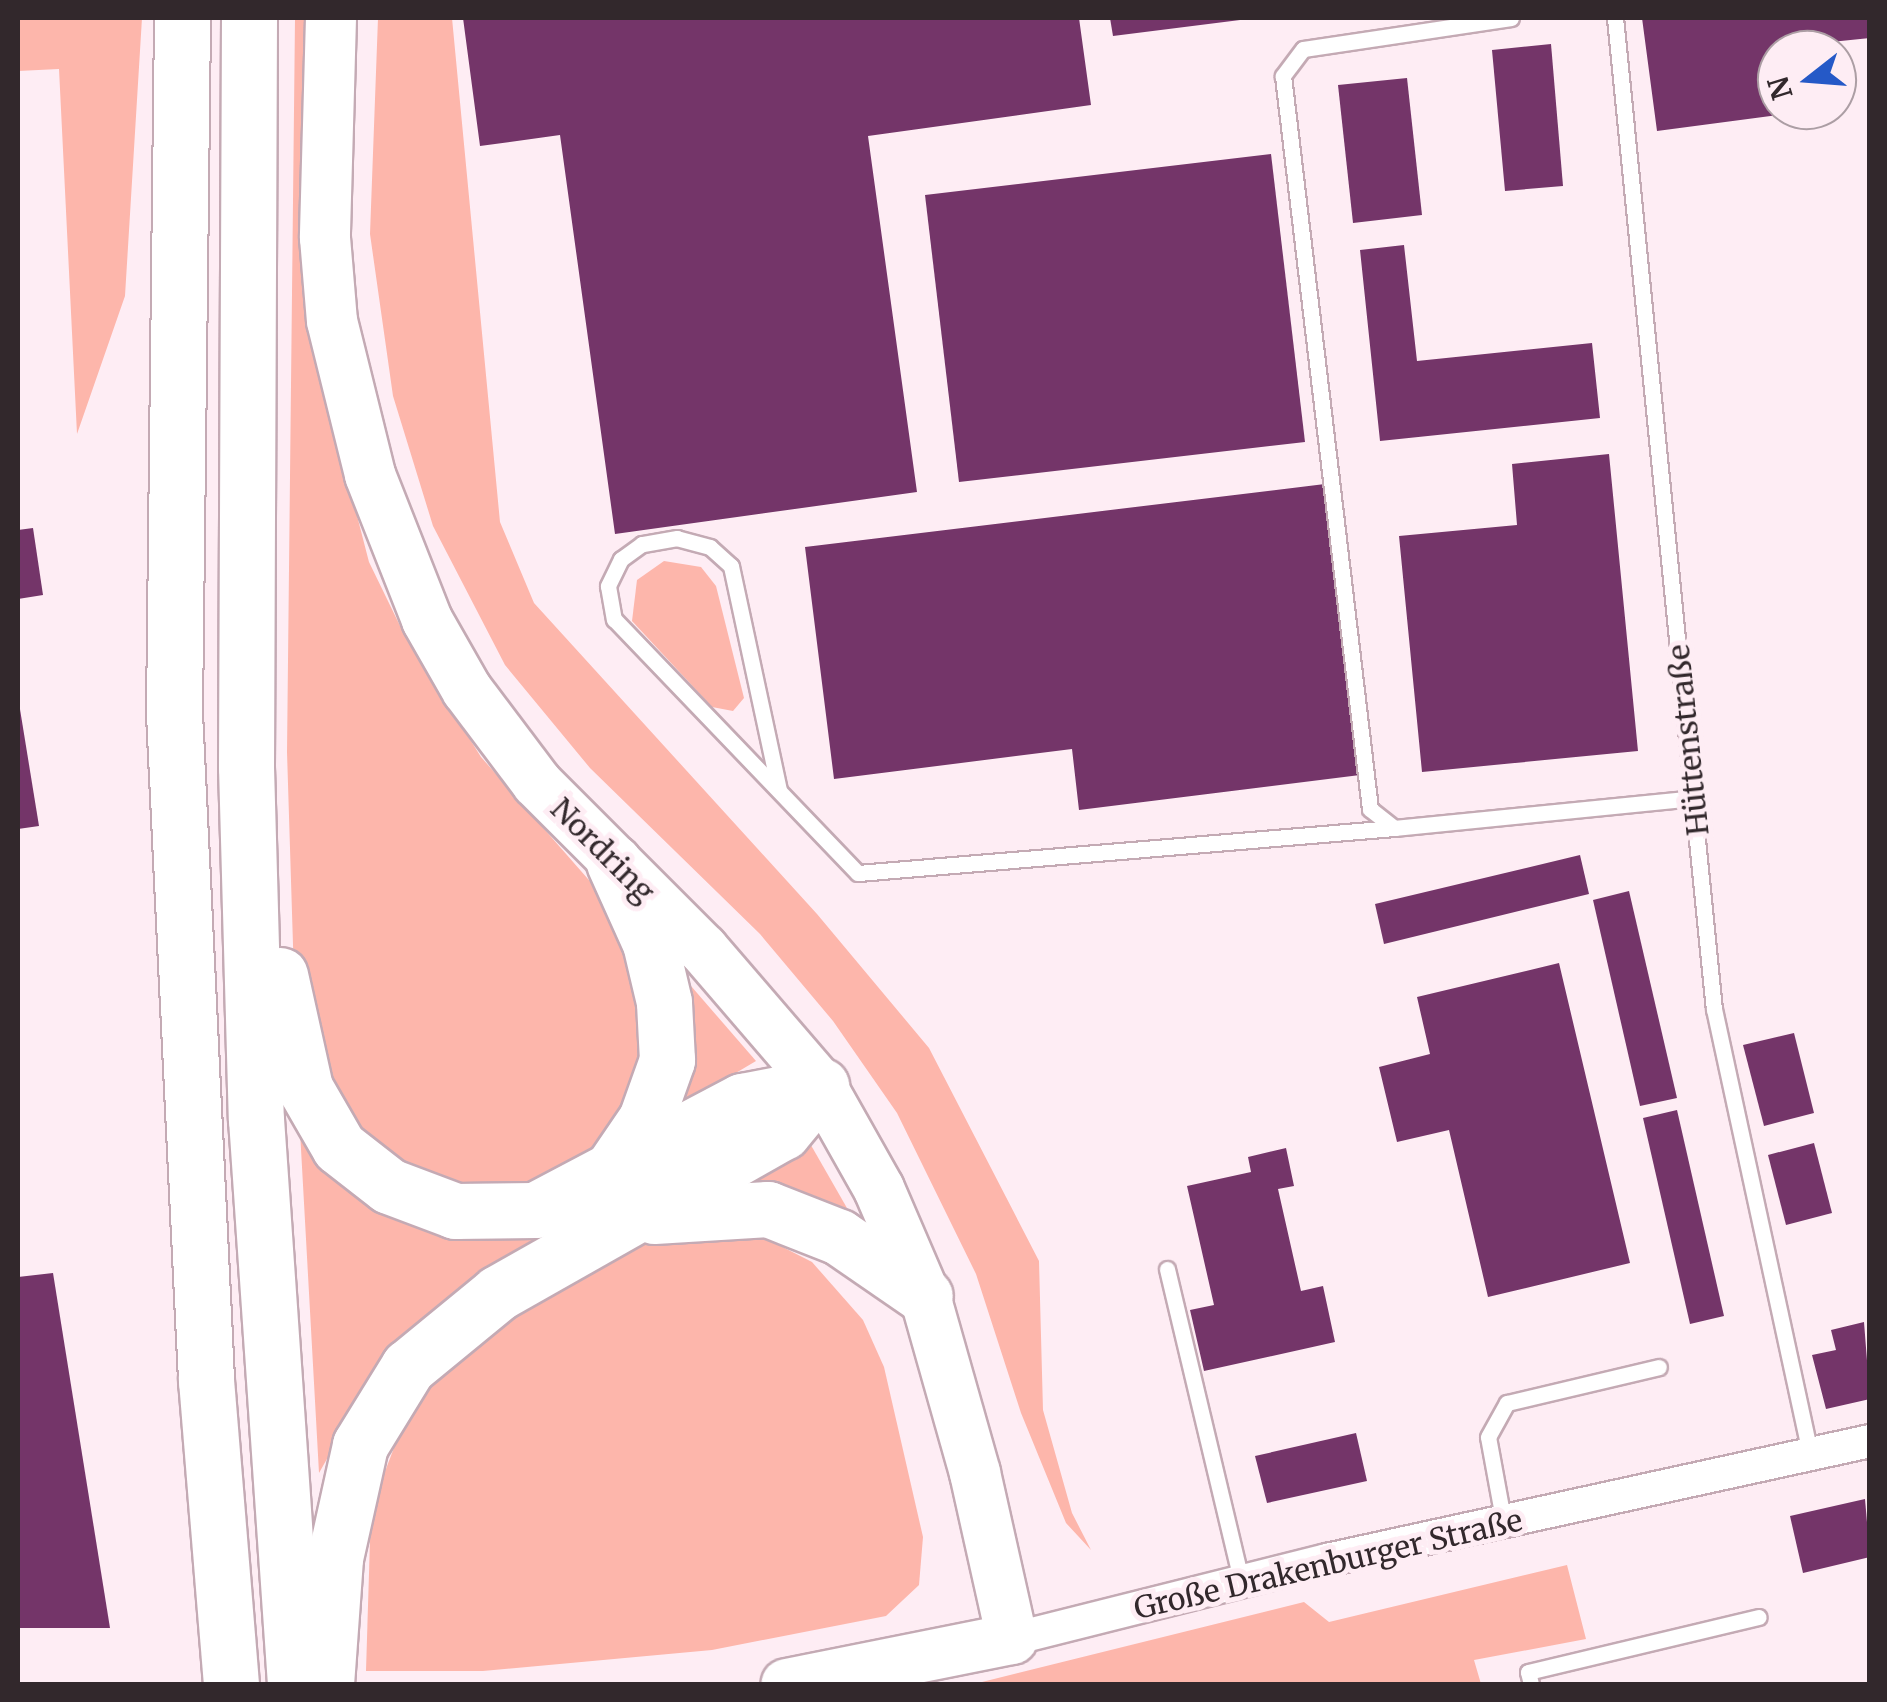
<!DOCTYPE html>
<meta charset="utf-8">
<style>
body{margin:0}
#map{position:relative;width:1887px;height:1702px;overflow:hidden;background:#feedf4;font-family:Merriweather,serif}
div>[style]{position:absolute}
.green>*{inset:0;background:#fdb6ab}
.building>*{inset:0;background:#743569}
.roads{filter:drop-shadow(2px 0 #c4aab4) drop-shadow(-2px 0 #c4aab4) drop-shadow(0 2px #c4aab4) drop-shadow(0 -2px #c4aab4)}
.lane>*{height:15px;margin:-7.5px;padding:0 7.5px;transform-origin:7.5px;border-radius:7.5px;background:#fff}
.street>*{height:32px;margin:-16px;padding:0 16px;transform-origin:16px;border-radius:16px;background:#fff}
.primary>*{height:50px;margin:-25px;padding:0 25px;transform-origin:25px;border-radius:25px;background:#fff}
.highway>*{height:55px;margin:-27.5px;padding:0 27.5px;transform-origin:27.5px;border-radius:27.5px;background:#fff}
span{translate:-50% -50%;white-space:nowrap;text-align:center;line-height:1.15;-webkit-text-stroke:10px #feedf4;paint-order:stroke}
.street-label{font-size:30px;color:#32282c}
.frame{position:absolute;inset:0;border:20px solid #32282c;pointer-events:none}
.north{position:absolute;left:1757px;top:30px;width:100px;height:100px;box-sizing:border-box;background:#feedf4;border:2px solid #ac9ea4;border-radius:50%;rotate:253deg;font-size:28px;font-weight:700;line-height:40px;text-align:center;color:#32282c}
.north::after{content:'';display:block;margin:auto;width:35px;height:45px;background:#2559c7;clip-path:polygon(50% 0,100% 100%,50% 72%,0 100%)}
</style>
<div id="map">
<div class="green">
<i style="clip-path:polygon(18px 18px,142px 18px,125px 296px,77px 434px,59px 69px,18px 71px)"></i>
<i style="clip-path:polygon(295px 18px,310px 18px,312px 342px,369px 562px,404px 634px,481px 757px,595px 887px,643px 977px,648px 1060px,625px 1125px,572px 1177px,455px 1195px,348px 1129px,294px 977px,287px 752px)"></i>
<i style="clip-path:polygon(378px 18px,452px 18px,500px 522px,534px 603px,817px 914px,929px 1048px,1039px 1261px,1043px 1410px,1072px 1513px,1091px 1550px,1066px 1523px,1021px 1413px,976px 1274px,897px 1113px,833px 1021px,760px 934px,590px 768px,505px 665px,433px 526px,393px 396px,370px 234px)"></i>
<i style="clip-path:polygon(664px 561px,701px 567px,716px 586px,744px 698px,733px 711px,712px 707px,632px 621px,637px 580px)"></i>
<i style="clip-path:polygon(678px 971px,756px 1061px,665px 1115px)"></i>
<i style="clip-path:polygon(749px 1109px,375px 1374px,319px 1473px,300px 1131px,418px 1225px)"></i>
<i style="clip-path:polygon(804px 1133px,859px 1229px,710px 1187px)"></i>
<i style="clip-path:polygon(763px 1237px,812px 1262px,863px 1320px,884px 1367px,923px 1537px,919px 1585px,886px 1616px,712px 1650px,483px 1671px,366px 1671px,371px 1508px,410px 1406px,490px 1326px,655px 1238px)"></i>
<i style="clip-path:polygon(1567px 1565px,1586px 1639px,1474px 1660px,1481px 1684px,974px 1684px,1304px 1602px,1329px 1622px)"></i>
</div>
<div class="building">
<i style="clip-path:polygon(463px 18px,1079px 18px,1091px 105px,868px 136px,917px 492px,615px 534px,560px 135px,480px 146px)"></i>
<i style="clip-path:polygon(1110px 18px,1239px 18px,1240px 20px,1113px 36px)"></i>
<i style="clip-path:polygon(1642px 18px,1870px 18px,1870px 38px,1831px 42px,1831px 50px,1777px 50px,1777px 110px,1801px 112px,1657px 131px)"></i>
<i style="clip-path:polygon(1551px 44px,1563px 186px,1505px 191px,1492px 50px)"></i>
<i style="clip-path:polygon(1407px 78px,1422px 215px,1353px 223px,1338px 85px)"></i>
<i style="clip-path:polygon(1271px 154px,1305px 442px,959px 482px,925px 195px)"></i>
<i style="clip-path:polygon(1404px 245px,1417px 361px,1592px 343px,1600px 418px,1380px 441px,1360px 250px)"></i>
<i style="clip-path:polygon(1609px 454px,1638px 751px,1422px 772px,1399px 536px,1517px 525px,1512px 464px)"></i>
<i style="clip-path:polygon(1325px 484px,1360px 775px,1079px 810px,1072px 749px,834px 779px,805px 547px)"></i>
<i style="clip-path:polygon(33px 528px,43px 595px,18px 599px,18px 530px)"></i>
<i style="clip-path:polygon(18px 697px,39px 826px,18px 829px)"></i>
<i style="clip-path:polygon(1580px 855px,1589px 894px,1384px 944px,1375px 904px)"></i>
<i style="clip-path:polygon(1629px 891px,1677px 1098px,1640px 1106px,1593px 900px)"></i>
<i style="clip-path:polygon(1559px 963px,1630px 1263px,1488px 1297px,1449px 1130px,1397px 1142px,1379px 1067px,1430px 1054px,1417px 997px)"></i>
<i style="clip-path:polygon(1794px 1033px,1814px 1113px,1764px 1126px,1743px 1045px)"></i>
<i style="clip-path:polygon(1677px 1110px,1724px 1316px,1690px 1324px,1643px 1118px)"></i>
<i style="clip-path:polygon(1814px 1143px,1832px 1213px,1786px 1225px,1768px 1155px)"></i>
<i style="clip-path:polygon(1286px 1148px,1294px 1186px,1278px 1189px,1301px 1291px,1323px 1286px,1335px 1342px,1204px 1371px,1190px 1310px,1214px 1305px,1187px 1186px,1251px 1172px,1248px 1157px)"></i>
<i style="clip-path:polygon(53px 1273px,110px 1628px,18px 1628px,18px 1277px)"></i>
<i style="clip-path:polygon(1864px 1322px,1870px 1399px,1826px 1409px,1812px 1355px,1836px 1350px,1831px 1330px)"></i>
<i style="clip-path:polygon(1356px 1433px,1367px 1481px,1267px 1503px,1255px 1456px)"></i>
<i style="clip-path:polygon(1865px 1499px,1870px 1557px,1803px 1573px,1790px 1516px)"></i>
</div>
<div class="roads">
<div class="lane">
<i style="left:1511px;top:18px;width:210px;rotate:171.5deg"></i>
<i style="left:1303px;top:49px;width:34px;rotate:127deg"></i>
<i style="left:1283px;top:76px;width:738px;rotate:83.23deg"></i>
<i style="left:1370px;top:809px;width:31px;rotate:38deg"></i>
<i style="left:1394px;top:828px;width:301px;rotate:-5.7deg"></i>
<i style="left:1615px;top:18px;width:996px;rotate:84.3deg"></i>
<i style="left:1714px;top:1009px;width:455px;rotate:77.8deg"></i>
<i style="left:779px;top:790px;width:229px;rotate:-102.1deg"></i>
<i style="left:731px;top:566px;width:28px;rotate:-138deg"></i>
<i style="left:710px;top:547px;width:34px;rotate:-165deg"></i>
<i style="left:677px;top:538px;width:36px;rotate:170deg"></i>
<i style="left:642px;top:544px;width:26px;rotate:144deg"></i>
<i style="left:621px;top:559px;width:30px;rotate:116deg"></i>
<i style="left:608px;top:586px;width:34px;rotate:80deg"></i>
<i style="left:614px;top:619px;width:352px;rotate:46.2deg"></i>
<i style="left:858px;top:873px;width:538px;rotate:-4.8deg"></i>
<i style="left:1167px;top:1269px;width:320px;rotate:76.6deg"></i>
<i style="left:1504px;top:1524px;width:88px;rotate:-100.4deg"></i>
<i style="left:1488px;top:1437px;width:39px;rotate:-61deg"></i>
<i style="left:1507px;top:1403px;width:156px;rotate:-13.3deg"></i>
<i style="left:1531px;top:1684px;width:12px;rotate:-104deg"></i>
<i style="left:1528px;top:1672px;width:237px;rotate:-13.4deg"></i>
</div>
<div class="street">
<i style="left:1012px;top:1639px;width:325px;rotate:-14.1deg"></i>
<i style="left:1327px;top:1560px;width:556px;rotate:-12.36deg"></i>
</div>
<div class="primary">
<i style="left:331px;top:18px;width:220px;rotate:91.6deg"></i>
<i style="left:325px;top:238px;width:83px;rotate:85.2deg"></i>
<i style="left:332px;top:321px;width:159px;rotate:76.1deg"></i>
<i style="left:370px;top:475px;width:156px;rotate:68.5deg"></i>
<i style="left:427px;top:620px;width:81px;rotate:60.3deg"></i>
<i style="left:467px;top:690px;width:116px;rotate:53deg"></i>
<i style="left:537px;top:783px;width:235px;rotate:45deg"></i>
<i style="left:703px;top:949px;width:181px;rotate:49.3deg"></i>
<i style="left:821px;top:1086px;width:118px;rotate:60.6deg"></i>
<i style="left:879px;top:1189px;width:116px;rotate:66.7deg"></i>
<i style="left:925px;top:1296px;width:184px;rotate:74.2deg"></i>
<i style="left:975px;top:1473px;width:170px;rotate:77.4deg"></i>
<i style="left:1012px;top:1639px;width:230px;rotate:168.7deg"></i>
</div>
<div class="highway">
<i style="left:182px;top:18px;width:695px;rotate:90.66deg"></i>
<i style="left:174px;top:713px;width:668px;rotate:87.25deg"></i>
<i style="left:206px;top:1380px;width:305px;rotate:85.3deg"></i>
<i style="left:249px;top:18px;width:749px;rotate:90.23deg"></i>
<i style="left:246px;top:767px;width:352px;rotate:88.4deg"></i>
<i style="left:256px;top:1119px;width:566px;rotate:86.05deg"></i>
<i style="left:280px;top:975px;width:116px;rotate:77.5deg"></i>
<i style="left:305px;top:1088px;width:68px;rotate:60deg"></i>
<i style="left:339px;top:1147px;width:63px;rotate:38deg"></i>
<i style="left:389px;top:1186px;width:71px;rotate:20.7deg"></i>
<i style="left:455px;top:1211px;width:80px;rotate:-0.7deg"></i>
<i style="left:535px;top:1210px;width:234px;rotate:-27.8deg"></i>
<i style="left:742px;top:1101px;width:80px;rotate:-10.8deg"></i>
<i style="left:612px;top:1169px;width:60px;rotate:-55.8deg"></i>
<i style="left:646px;top:1119px;width:63px;rotate:-70.4deg"></i>
<i style="left:667px;top:1060px;width:58px;rotate:-93deg"></i>
<i style="left:664px;top:1002px;width:61px;rotate:-103.3deg"></i>
<i style="left:650px;top:943px;width:88px;rotate:-114.2deg"></i>
<i style="left:654px;top:1216px;width:114px;rotate:-3.5deg"></i>
<i style="left:768px;top:1209px;width:76px;rotate:21.5deg"></i>
<i style="left:839px;top:1237px;width:104px;rotate:34.5deg"></i>
<i style="left:326px;top:1684px;width:126px;rotate:-85.9deg"></i>
<i style="left:335px;top:1558px;width:116px;rotate:-77.5deg"></i>
<i style="left:360px;top:1445px;width:92px;rotate:-58.4deg"></i>
<i style="left:408px;top:1367px;width:117px;rotate:-39.4deg"></i>
<i style="left:498px;top:1293px;width:327px;rotate:-29.5deg"></i>
<i style="left:783px;top:1132px;width:60px;rotate:-50.4deg"></i>
</div>
</div>
<div class="street-label">
<span style="left:1688px;top:740px;rotate:-96deg">Hüttenstraße</span>
<span style="left:603px;top:850px;rotate:45deg">Nordring</span>
<span style="left:1328px;top:1564px;rotate:-13deg">Große Drakenburger Straße</span>
</div>
<div class="frame"></div>
<div class="north">N</div>
</div>
